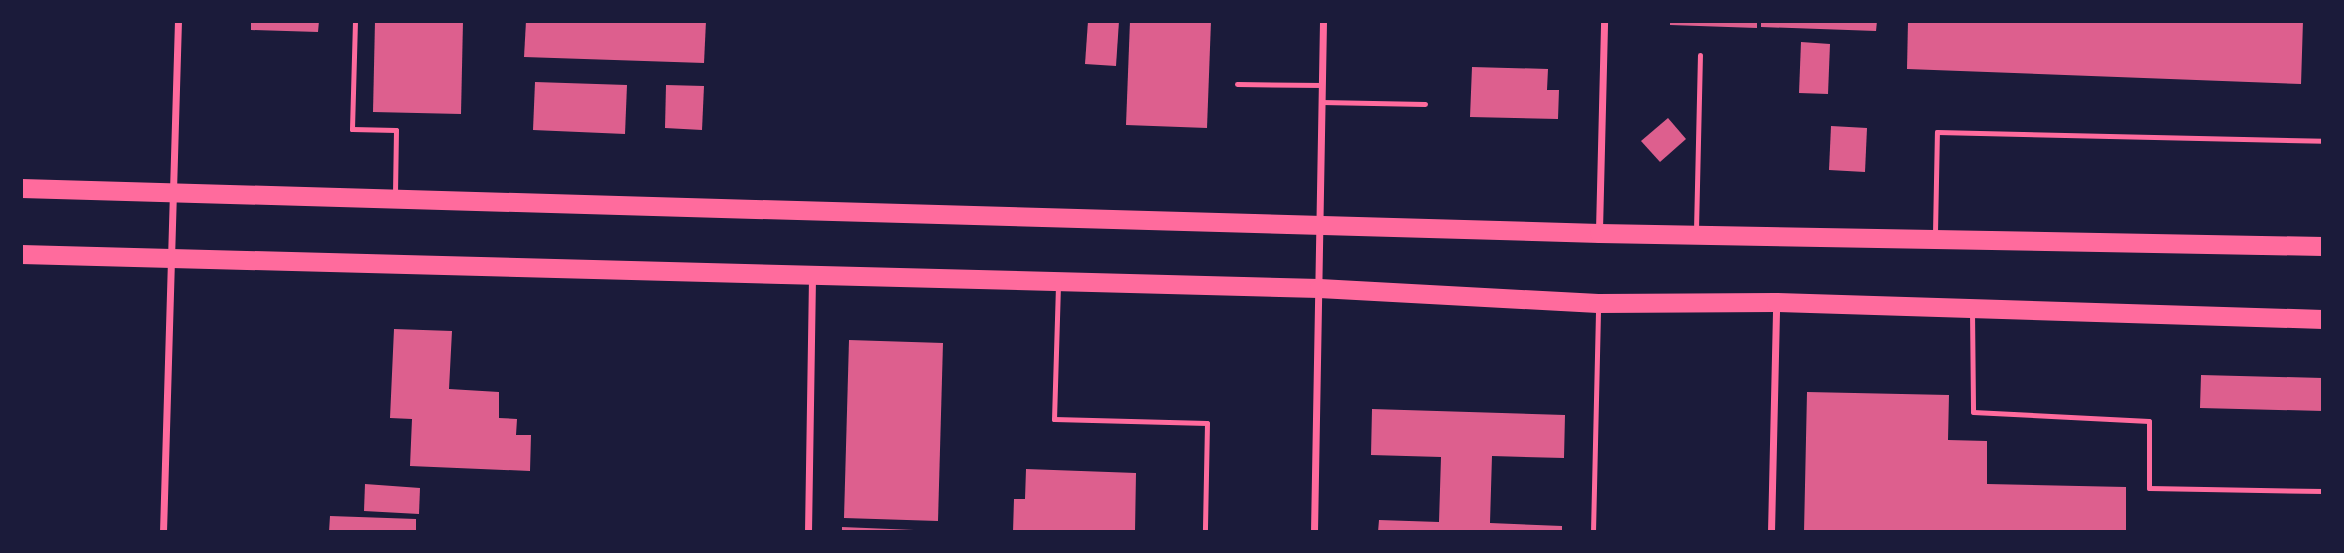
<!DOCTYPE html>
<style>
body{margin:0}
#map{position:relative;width:2344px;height:553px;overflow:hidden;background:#1b1b3a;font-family:"DejaVu Sans",sans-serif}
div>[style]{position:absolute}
.building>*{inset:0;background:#dd5f8e}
.service>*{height:5px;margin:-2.5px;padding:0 2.5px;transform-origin:2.5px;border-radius:2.5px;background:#ff6b9d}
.minor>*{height:7px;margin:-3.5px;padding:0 3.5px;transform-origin:3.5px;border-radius:3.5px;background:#ff6b9d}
.trunk>*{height:19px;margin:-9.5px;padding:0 9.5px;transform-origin:9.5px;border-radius:9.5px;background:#ff6b9d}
span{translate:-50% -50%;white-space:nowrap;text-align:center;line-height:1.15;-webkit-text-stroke:5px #1b1b3a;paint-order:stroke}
.frame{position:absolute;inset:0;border:23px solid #1b1b3a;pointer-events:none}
</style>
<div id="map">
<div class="building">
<i style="clip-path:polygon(251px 21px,319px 21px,318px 32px,251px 30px)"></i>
<i style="clip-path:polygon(375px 21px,463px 21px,461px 114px,373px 112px)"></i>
<i style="clip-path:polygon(526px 21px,706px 21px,704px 63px,524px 57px)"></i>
<i style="clip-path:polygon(1088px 21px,1119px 21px,1116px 66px,1085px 64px)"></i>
<i style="clip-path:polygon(1130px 21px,1211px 21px,1207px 128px,1126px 125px)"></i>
<i style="clip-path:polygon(1670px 21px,1757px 21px,1757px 28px,1670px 25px)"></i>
<i style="clip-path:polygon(1761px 21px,1877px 21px,1876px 31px,1761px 27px)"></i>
<i style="clip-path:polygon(1908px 21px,2303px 21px,2301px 84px,1907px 69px)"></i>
<i style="clip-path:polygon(1801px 42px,1830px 44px,1828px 94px,1799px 93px)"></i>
<i style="clip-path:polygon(1472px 67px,1548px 69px,1547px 90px,1559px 90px,1558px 119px,1470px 117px)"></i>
<i style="clip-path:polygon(535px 82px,627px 85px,625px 134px,533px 130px)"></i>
<i style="clip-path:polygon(666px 85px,704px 86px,702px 130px,665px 128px)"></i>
<i style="clip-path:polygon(1668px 118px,1686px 139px,1660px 162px,1641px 141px)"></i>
<i style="clip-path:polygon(1831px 126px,1867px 128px,1865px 172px,1829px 170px)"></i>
<i style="clip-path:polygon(394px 329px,452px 331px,449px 389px,499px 392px,499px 418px,517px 419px,516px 435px,531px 435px,530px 471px,410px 466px,412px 419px,390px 418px)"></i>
<i style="clip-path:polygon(849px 340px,943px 343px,938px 521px,844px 518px)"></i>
<i style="clip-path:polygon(2201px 375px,2323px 378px,2323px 411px,2200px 408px)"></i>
<i style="clip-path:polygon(1807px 392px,1949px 395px,1948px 440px,1987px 441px,1987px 484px,2126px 487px,2126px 532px,1804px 532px)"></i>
<i style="clip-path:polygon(1372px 409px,1565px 415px,1564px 458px,1492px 456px,1490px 523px,1562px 526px,1562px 532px,1378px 532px,1379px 520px,1439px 522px,1441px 457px,1371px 455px)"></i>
<i style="clip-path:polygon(1026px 469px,1136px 473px,1135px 532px,1013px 532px,1014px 499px,1025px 499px)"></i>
<i style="clip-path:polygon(365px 484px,420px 488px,419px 514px,364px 511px)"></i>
<i style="clip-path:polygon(330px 516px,416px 519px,416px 532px,329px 532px)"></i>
<i style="clip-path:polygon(842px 527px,914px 530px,914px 532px,842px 532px)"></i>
</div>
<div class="service">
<i style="left:355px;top:21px;width:108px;rotate:91.6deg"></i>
<i style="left:352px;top:129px;width:44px;rotate:1.3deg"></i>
<i style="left:396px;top:130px;width:64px;rotate:90.9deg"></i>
<i style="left:1237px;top:84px;width:85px;rotate:0.7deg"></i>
<i style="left:1321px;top:102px;width:104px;rotate:1.1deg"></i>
<i style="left:1696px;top:230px;width:175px;rotate:-88.7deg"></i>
<i style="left:1935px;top:233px;width:101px;rotate:-88.9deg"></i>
<i style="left:1937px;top:132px;width:386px;rotate:1.3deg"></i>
<i style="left:1058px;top:285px;width:134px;rotate:91.7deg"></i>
<i style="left:1054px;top:419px;width:153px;rotate:1.5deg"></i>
<i style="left:1207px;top:423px;width:109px;rotate:91.1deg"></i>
<i style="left:1972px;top:311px;width:101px;rotate:89.4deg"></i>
<i style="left:1973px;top:412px;width:176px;rotate:2.9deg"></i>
<i style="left:2149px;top:421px;width:67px;rotate:90deg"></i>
<i style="left:2149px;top:488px;width:174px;rotate:1deg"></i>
<i style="left:1593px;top:532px;width:224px;rotate:-88.7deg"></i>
</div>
<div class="minor">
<i style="left:1599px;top:230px;width:209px;rotate:-88.6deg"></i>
<i style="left:163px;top:532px;width:511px;rotate:-88.32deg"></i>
<i style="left:808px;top:532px;width:255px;rotate:-89.1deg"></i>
<i style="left:1314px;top:532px;width:511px;rotate:-88.99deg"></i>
<i style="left:1771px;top:532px;width:227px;rotate:-88.7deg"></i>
</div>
<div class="trunk">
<i style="left:21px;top:188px;width:1579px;rotate:1.63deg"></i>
<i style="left:1599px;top:233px;width:724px;rotate:1.03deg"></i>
<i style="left:21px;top:254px;width:1298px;rotate:1.5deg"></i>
<i style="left:1319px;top:288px;width:279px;rotate:3.1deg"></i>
<i style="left:1598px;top:303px;width:178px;rotate:-0.3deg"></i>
<i style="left:1776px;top:302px;width:547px;rotate:1.78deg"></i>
</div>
<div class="frame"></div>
</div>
